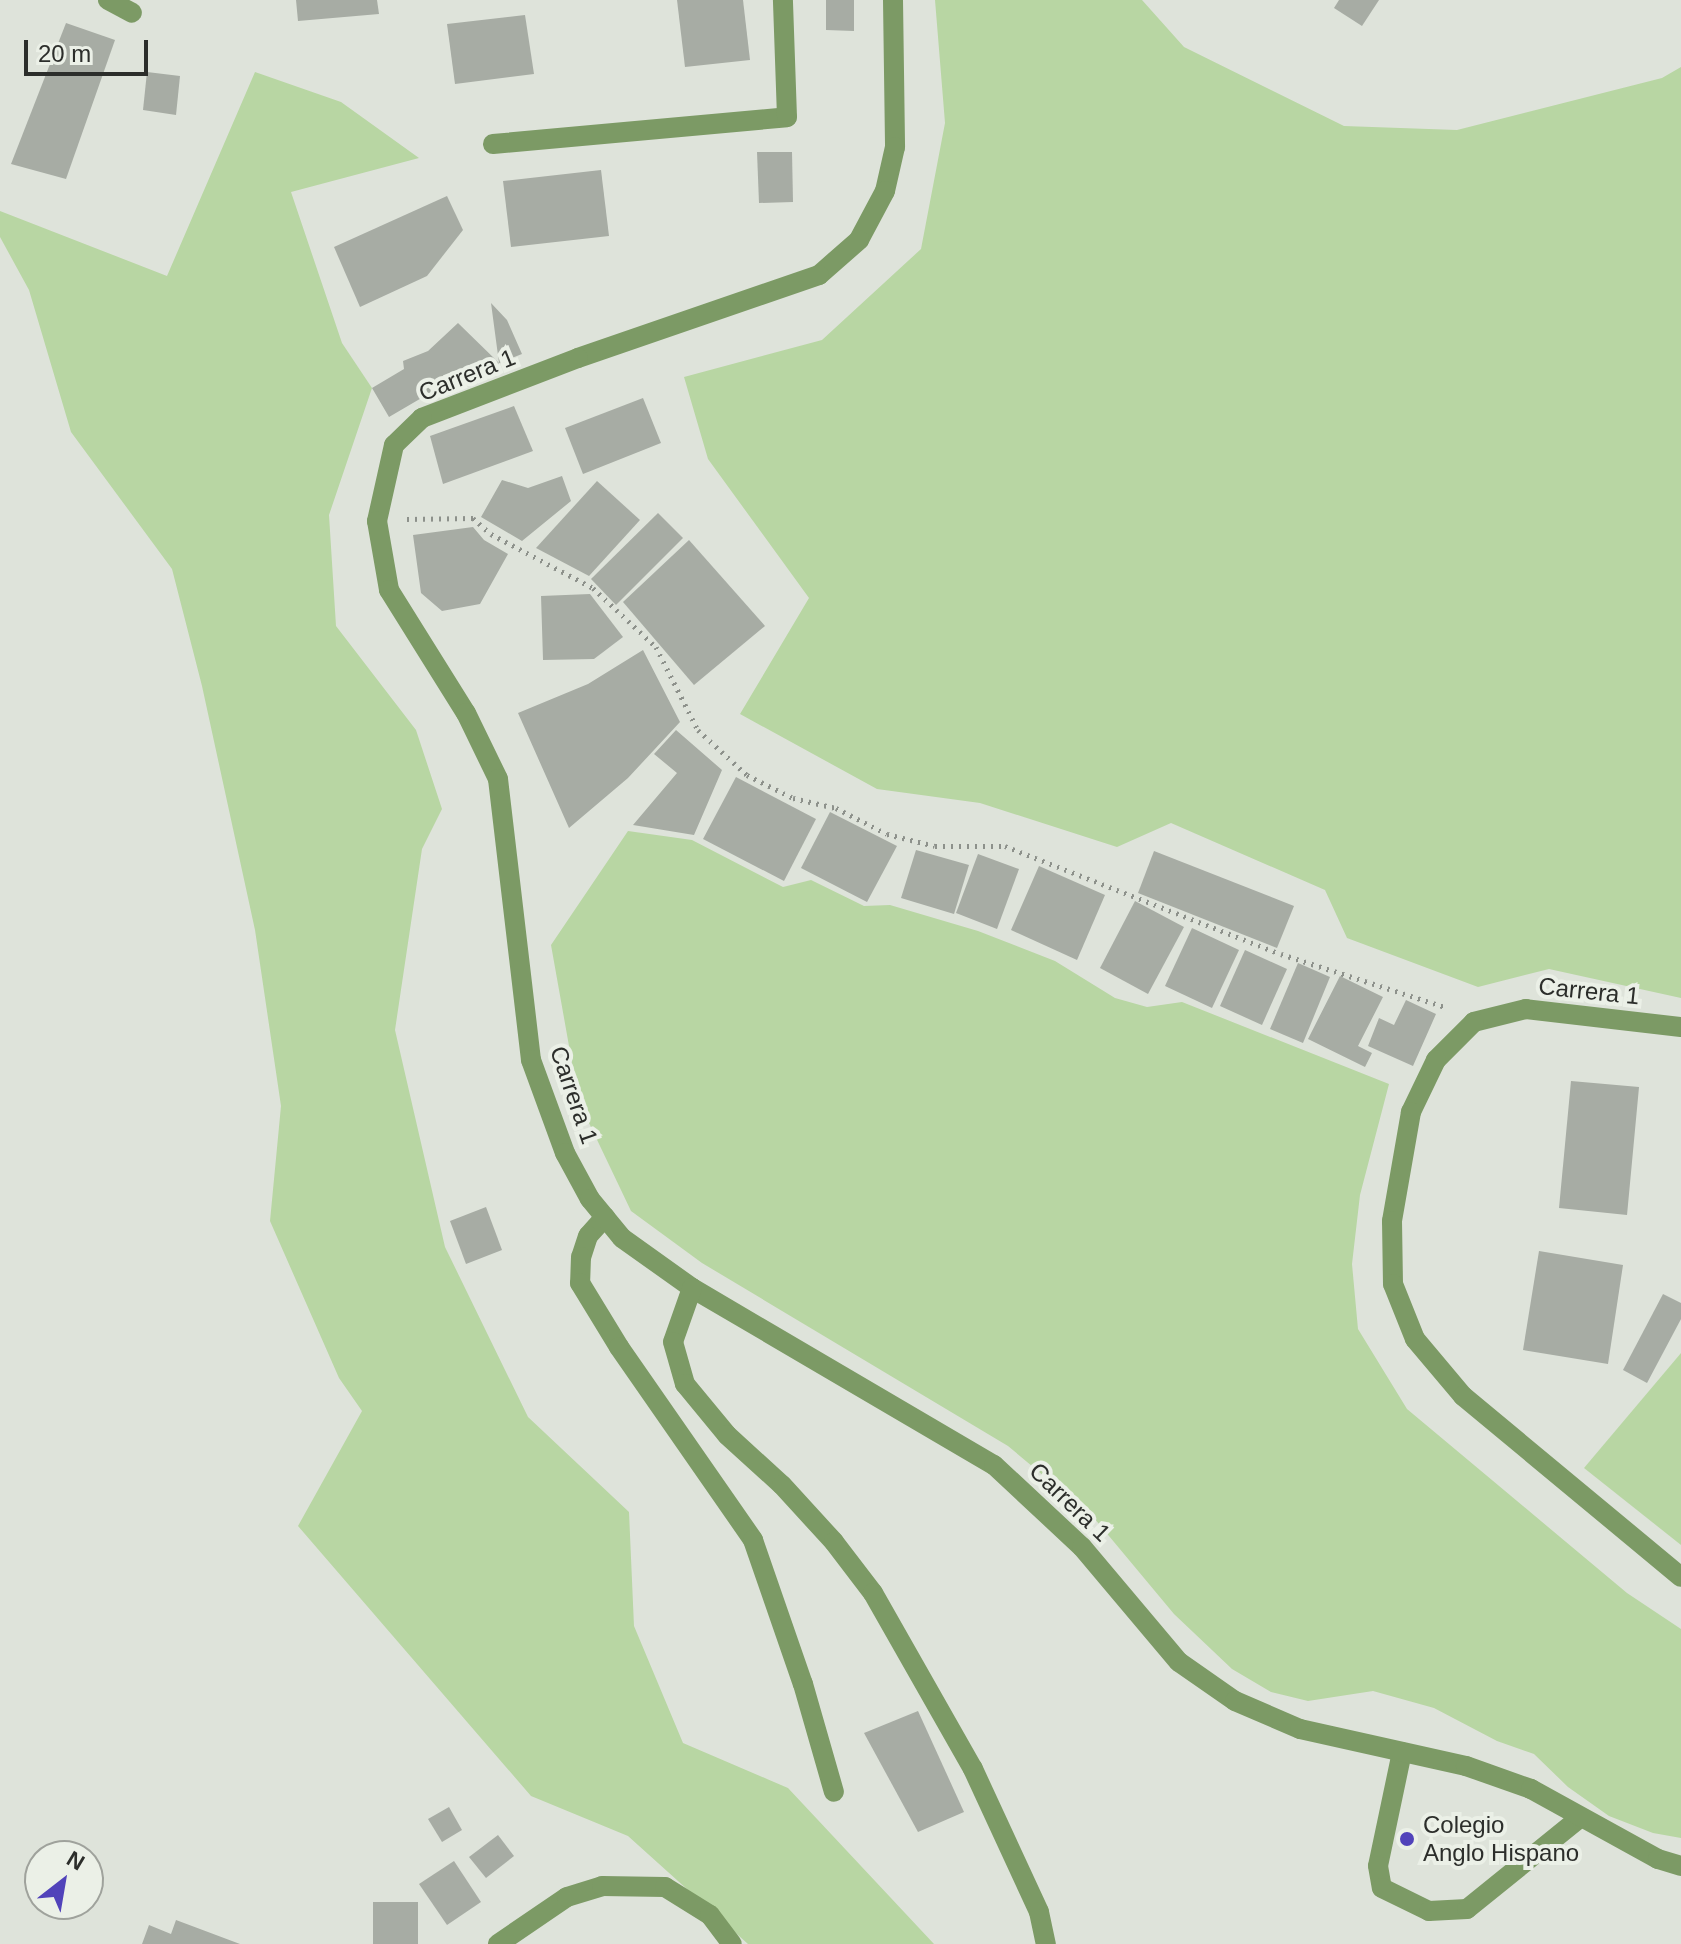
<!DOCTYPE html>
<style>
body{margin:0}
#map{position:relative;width:1681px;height:1944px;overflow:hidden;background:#dee3da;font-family:Arial,sans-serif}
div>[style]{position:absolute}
.green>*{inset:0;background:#b8d6a3}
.building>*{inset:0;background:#a7aca4}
.path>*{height:5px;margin-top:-2.5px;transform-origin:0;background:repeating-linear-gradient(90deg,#8d918b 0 2px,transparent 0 8px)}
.lane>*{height:20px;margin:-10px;padding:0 10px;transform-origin:10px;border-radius:10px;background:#7c9a65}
.street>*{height:20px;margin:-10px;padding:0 10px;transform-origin:10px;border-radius:10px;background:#7c9a65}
.dots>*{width:22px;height:22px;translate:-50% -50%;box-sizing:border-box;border:4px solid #ebf0e7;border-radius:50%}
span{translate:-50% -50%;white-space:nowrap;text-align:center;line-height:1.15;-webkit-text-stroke:8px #ebf0e7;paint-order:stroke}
.street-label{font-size:24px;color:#2c2e2b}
.poi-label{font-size:24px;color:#2c2e2b}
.left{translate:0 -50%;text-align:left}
.north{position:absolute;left:24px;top:1840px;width:80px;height:80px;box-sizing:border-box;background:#ebf0e7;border:2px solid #9fa29c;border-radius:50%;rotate:31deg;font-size:22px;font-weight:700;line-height:32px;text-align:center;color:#2c2e2b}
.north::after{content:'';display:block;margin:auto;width:28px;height:36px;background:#5143ba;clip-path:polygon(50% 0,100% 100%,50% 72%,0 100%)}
.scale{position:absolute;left:24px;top:40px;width:124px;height:36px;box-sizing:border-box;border:4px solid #2c2e2b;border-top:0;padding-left:10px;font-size:24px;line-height:28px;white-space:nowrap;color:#2c2e2b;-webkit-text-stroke:6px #ebf0e7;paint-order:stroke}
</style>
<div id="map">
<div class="green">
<i style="clip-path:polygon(935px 0,1142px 0,1184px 47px,1344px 126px,1457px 130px,1662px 78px,1681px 67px,1681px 998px,1549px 969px,1478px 987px,1347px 938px,1325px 890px,1171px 823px,1117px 847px,980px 803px,877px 789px,740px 714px,809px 598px,708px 459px,684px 377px,822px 340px,921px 249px,945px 123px)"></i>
<i style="clip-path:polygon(255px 72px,341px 102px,419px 158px,291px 192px,342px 343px,372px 388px,329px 515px,336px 626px,416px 730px,442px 809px,422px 849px,395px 1030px,445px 1247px,528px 1417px,629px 1512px,634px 1626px,683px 1743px,788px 1788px,934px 1944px,748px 1944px,628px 1836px,531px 1796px,298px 1526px,362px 1411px,339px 1378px,270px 1221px,281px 1106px,255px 930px,202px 686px,172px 569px,71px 432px,29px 290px,0 237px,0 211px,167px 276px)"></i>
<i style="clip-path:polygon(628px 831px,692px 840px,783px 887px,811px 880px,864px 906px,890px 905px,978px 931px,1055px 961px,1115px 998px,1147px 1007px,1182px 1002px,1389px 1084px,1360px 1195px,1352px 1264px,1358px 1329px,1407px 1409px,1627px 1593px,1681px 1629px,1681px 1838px,1653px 1833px,1609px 1816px,1568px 1787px,1534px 1754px,1497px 1741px,1434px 1708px,1373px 1691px,1308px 1701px,1271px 1692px,1232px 1669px,1174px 1614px,1094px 1518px,1008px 1446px,702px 1263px,631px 1211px,579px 1102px,551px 945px)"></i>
<i style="clip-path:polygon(1681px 1353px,1681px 1545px,1584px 1468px)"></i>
</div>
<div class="building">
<i style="clip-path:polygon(296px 0,377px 0,379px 14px,298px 21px)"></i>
<i style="clip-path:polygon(677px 0,743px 0,750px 60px,685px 67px)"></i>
<i style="clip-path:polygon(826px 0,854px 0,854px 31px,826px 30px)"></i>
<i style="clip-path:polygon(1339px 0,1379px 0,1362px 26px,1334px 8px)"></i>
<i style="clip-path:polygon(525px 15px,534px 74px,455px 84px,447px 24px)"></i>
<i style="clip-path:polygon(66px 23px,115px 40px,66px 179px,11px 164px)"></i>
<i style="clip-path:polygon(147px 72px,180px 76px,176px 115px,143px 110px)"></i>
<i style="clip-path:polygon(757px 152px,792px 152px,793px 202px,759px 203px)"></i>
<i style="clip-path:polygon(601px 170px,609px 236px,511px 247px,503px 181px)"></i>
<i style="clip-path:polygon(447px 196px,463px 230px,427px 276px,360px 307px,334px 247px)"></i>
<i style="clip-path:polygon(491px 303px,507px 320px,522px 354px,442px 386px,389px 417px,372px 388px,404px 369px,403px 361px,428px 351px,458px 323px,499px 363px)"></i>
<i style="clip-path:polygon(643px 398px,661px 443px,583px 474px,565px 428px)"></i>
<i style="clip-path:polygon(514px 406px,533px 451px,443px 484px,430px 436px)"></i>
<i style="clip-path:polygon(562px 476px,571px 501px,522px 541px,481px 517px,502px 480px,528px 488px)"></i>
<i style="clip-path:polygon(597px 481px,640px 520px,589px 576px,536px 548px)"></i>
<i style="clip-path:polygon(658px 513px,683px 538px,616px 605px,591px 579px)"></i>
<i style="clip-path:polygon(473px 527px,484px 540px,508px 554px,480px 604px,442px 611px,421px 593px,413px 535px)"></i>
<i style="clip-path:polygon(689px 540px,765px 626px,694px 685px,623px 602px)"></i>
<i style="clip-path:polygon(590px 594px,623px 637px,594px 659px,543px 660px,541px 596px)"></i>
<i style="clip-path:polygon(643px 650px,680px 722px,628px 778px,569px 828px,518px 713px,588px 684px)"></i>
<i style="clip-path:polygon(676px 730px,722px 770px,694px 835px,633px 825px,677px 773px,654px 754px)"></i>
<i style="clip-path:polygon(736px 777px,816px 819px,784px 881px,703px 839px)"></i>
<i style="clip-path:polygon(830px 812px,897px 846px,867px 902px,801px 868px)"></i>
<i style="clip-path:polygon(916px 850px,969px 865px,954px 914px,901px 898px)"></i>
<i style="clip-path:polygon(1154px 851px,1294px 906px,1277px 948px,1138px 893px)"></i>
<i style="clip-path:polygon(978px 854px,1019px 869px,997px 929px,956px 913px)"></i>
<i style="clip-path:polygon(1039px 866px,1105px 895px,1077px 960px,1011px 930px)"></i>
<i style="clip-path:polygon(1135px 901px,1184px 927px,1148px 994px,1100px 968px)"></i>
<i style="clip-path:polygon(1192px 928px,1239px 950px,1212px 1008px,1165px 986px)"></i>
<i style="clip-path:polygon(1245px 950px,1287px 969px,1262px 1025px,1220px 1006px)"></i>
<i style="clip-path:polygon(1298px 963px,1330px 977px,1303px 1043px,1270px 1029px)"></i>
<i style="clip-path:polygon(1340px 976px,1383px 997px,1358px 1046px,1372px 1053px,1365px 1067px,1308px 1039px)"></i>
<i style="clip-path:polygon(1406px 1000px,1436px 1014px,1413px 1066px,1368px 1046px,1379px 1018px,1394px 1025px)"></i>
<i style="clip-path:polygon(1571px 1081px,1639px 1087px,1627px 1215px,1559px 1208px)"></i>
<i style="clip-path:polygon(486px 1207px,502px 1250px,466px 1264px,450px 1221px)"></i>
<i style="clip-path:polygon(1539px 1251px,1623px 1265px,1608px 1364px,1523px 1350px)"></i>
<i style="clip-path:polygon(1663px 1294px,1681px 1303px,1681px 1319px,1647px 1383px,1623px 1370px)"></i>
<i style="clip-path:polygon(918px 1711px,964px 1812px,918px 1832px,864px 1733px)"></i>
<i style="clip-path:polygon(449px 1807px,462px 1830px,442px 1842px,428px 1819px)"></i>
<i style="clip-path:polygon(498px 1835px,514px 1856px,486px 1878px,469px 1857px)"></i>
<i style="clip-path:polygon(454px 1861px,481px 1902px,447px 1925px,419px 1884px)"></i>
<i style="clip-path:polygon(373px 1902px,418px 1902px,418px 1944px,373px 1944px)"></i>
<i style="clip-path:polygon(176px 1920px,240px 1944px,142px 1944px,149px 1925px,171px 1934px)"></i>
</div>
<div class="path">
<i style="left:407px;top:519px;width:66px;rotate:-0.9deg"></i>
<i style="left:473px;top:518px;width:24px;rotate:42deg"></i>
<i style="left:491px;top:534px;width:115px;rotate:27.9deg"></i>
<i style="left:593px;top:588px;width:86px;rotate:43.1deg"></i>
<i style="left:656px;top:647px;width:93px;rotate:63.2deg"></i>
<i style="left:698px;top:730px;width:67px;rotate:42.6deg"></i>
<i style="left:747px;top:775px;width:51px;rotate:26.6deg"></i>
<i style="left:793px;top:798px;width:44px;rotate:13.1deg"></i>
<i style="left:836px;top:808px;width:57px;rotate:27deg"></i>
<i style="left:887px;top:834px;width:49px;rotate:14deg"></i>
<i style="left:935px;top:846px;width:70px"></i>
<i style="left:1005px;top:846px;width:296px;rotate:21.4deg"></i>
<i style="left:1281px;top:954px;width:172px;rotate:17.9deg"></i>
</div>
<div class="lane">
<i style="left:493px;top:144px;width:295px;rotate:-5.2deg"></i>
<i style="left:787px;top:117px;width:117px;rotate:-92deg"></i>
<i style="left:605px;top:1217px;width:25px;rotate:132deg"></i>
<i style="left:588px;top:1236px;width:22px;rotate:108deg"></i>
<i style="left:581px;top:1257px;width:26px;rotate:92deg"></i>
<i style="left:580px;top:1283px;width:75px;rotate:58.6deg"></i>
<i style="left:619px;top:1347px;width:235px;rotate:55.2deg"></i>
<i style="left:753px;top:1540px;width:152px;rotate:70.9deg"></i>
<i style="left:803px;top:1684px;width:112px;rotate:74deg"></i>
<i style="left:1402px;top:1752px;width:116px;rotate:101.9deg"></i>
<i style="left:1378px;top:1866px;width:22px;rotate:80deg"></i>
<i style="left:1382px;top:1888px;width:52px;rotate:26.1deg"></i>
<i style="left:1429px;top:1911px;width:38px;rotate:-3deg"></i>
<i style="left:1467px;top:1909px;width:146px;rotate:-38.9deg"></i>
</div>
<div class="street">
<i style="left:108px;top:0;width:27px;rotate:28deg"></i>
<i style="left:893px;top:0;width:147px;rotate:89.2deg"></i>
<i style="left:895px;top:147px;width:45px;rotate:102.8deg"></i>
<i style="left:885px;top:191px;width:55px;rotate:118deg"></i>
<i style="left:859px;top:240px;width:53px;rotate:138.8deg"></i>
<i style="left:819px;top:275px;width:255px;rotate:161deg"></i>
<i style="left:578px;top:358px;width:167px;rotate:159deg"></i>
<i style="left:422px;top:418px;width:39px;rotate:136deg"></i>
<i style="left:394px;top:445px;width:78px;rotate:102.6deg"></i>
<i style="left:377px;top:521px;width:70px;rotate:80.1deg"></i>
<i style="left:389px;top:590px;width:145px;rotate:58deg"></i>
<i style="left:466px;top:713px;width:73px;rotate:64.1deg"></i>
<i style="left:498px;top:779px;width:283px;rotate:83.3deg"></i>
<i style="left:531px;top:1060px;width:99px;rotate:69.9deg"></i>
<i style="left:565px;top:1153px;width:52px;rotate:61.5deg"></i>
<i style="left:590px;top:1199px;width:50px;rotate:50.6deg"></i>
<i style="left:622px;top:1238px;width:86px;rotate:35.5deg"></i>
<i style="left:692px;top:1288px;width:350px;rotate:30.4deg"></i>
<i style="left:994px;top:1465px;width:120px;rotate:43deg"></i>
<i style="left:1082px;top:1547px;width:150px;rotate:49.9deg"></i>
<i style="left:1179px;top:1662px;width:68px;rotate:34.9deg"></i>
<i style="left:1235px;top:1701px;width:71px;rotate:23.3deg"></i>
<i style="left:1300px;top:1729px;width:170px;rotate:12.6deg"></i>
<i style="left:1466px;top:1766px;width:69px;rotate:19.5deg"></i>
<i style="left:1531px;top:1789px;width:145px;rotate:28.9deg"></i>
<i style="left:1658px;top:1859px;width:24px;rotate:17deg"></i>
<i style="left:1681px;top:1027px;width:156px;rotate:-173.4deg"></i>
<i style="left:1526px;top:1009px;width:54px;rotate:166deg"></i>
<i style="left:1474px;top:1022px;width:54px;rotate:135deg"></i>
<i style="left:1436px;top:1060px;width:58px;rotate:115.7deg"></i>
<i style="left:1411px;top:1112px;width:111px;rotate:99.9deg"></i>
<i style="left:1392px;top:1221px;width:63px;rotate:89.1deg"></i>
<i style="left:1393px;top:1284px;width:59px;rotate:68.2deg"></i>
<i style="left:1415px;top:1339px;width:75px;rotate:49.9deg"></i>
<i style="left:1463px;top:1396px;width:283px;rotate:39.7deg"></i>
<i style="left:692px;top:1288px;width:57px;rotate:109.4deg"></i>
<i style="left:673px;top:1342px;width:44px;rotate:74.1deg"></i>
<i style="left:685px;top:1384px;width:66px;rotate:50.5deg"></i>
<i style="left:727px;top:1435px;width:74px;rotate:42.3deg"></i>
<i style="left:782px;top:1485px;width:77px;rotate:47.6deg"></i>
<i style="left:834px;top:1542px;width:64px;rotate:52.6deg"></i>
<i style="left:873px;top:1593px;width:202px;rotate:60.4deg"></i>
<i style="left:973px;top:1769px;width:157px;rotate:65.2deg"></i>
<i style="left:1039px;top:1912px;width:33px;rotate:78deg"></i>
<i style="left:498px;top:1944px;width:83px;rotate:-34.3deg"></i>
<i style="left:567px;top:1897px;width:37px;rotate:-17deg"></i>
<i style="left:602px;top:1886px;width:63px;rotate:0.9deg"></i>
<i style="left:665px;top:1887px;width:53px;rotate:31.9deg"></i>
<i style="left:710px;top:1915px;width:36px;rotate:53deg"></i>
</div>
<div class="dots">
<i style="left:1407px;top:1839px;background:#5143ba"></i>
</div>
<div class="street-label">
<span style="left:467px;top:375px;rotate:-22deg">Carrera 1</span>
<span style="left:1589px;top:991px;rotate:6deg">Carrera 1</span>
<span style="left:574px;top:1095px;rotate:71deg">Carrera 1</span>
<span style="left:1070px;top:1502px;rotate:44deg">Carrera 1</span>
</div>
<div class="poi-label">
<span class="left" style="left:1423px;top:1839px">Colegio<br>Anglo Hispano</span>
</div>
<div class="north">N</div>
<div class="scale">20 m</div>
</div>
